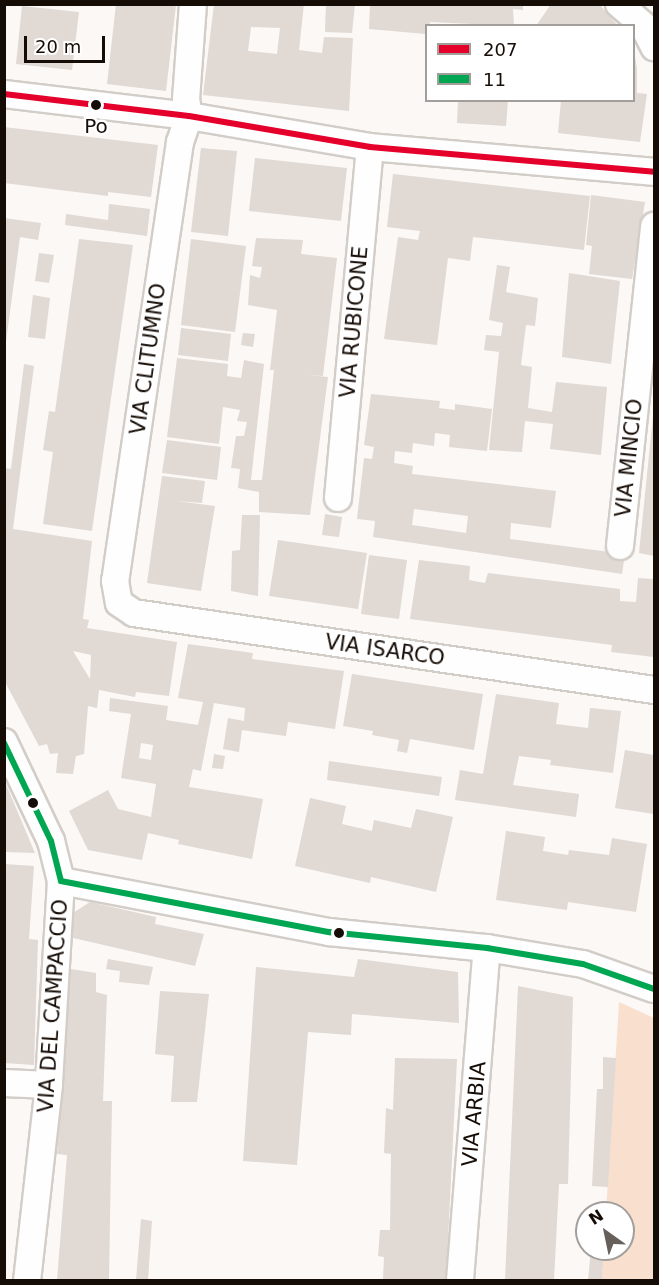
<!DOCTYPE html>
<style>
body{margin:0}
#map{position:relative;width:659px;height:1285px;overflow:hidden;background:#fbf8f6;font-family:"DejaVu Sans",sans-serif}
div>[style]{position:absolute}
.green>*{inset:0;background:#f9dfce}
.building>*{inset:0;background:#e0d9d4}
.roads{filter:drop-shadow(2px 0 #d3cdc8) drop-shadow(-2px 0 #d3cdc8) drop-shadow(0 2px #d3cdc8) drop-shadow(0 -2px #d3cdc8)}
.minor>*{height:26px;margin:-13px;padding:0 13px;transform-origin:13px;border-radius:13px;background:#fefefe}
.bus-1>*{height:6px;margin:-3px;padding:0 3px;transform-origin:3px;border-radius:3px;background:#e4002b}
.bus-2>*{height:6px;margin:-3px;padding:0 3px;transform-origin:3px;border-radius:3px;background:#00a651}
.dots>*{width:16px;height:16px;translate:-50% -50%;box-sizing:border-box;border:3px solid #fff;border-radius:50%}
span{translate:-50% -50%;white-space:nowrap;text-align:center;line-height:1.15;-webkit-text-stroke:5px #fff;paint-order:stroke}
.bus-label{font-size:20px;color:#160c06}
.street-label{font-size:21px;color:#160c06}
.frame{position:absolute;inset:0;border:6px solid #160c06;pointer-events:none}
.legend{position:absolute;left:425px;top:24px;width:210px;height:78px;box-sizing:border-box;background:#fff;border:2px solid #a29e9b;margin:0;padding:8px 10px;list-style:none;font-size:18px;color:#160c06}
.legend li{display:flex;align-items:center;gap:12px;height:30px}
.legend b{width:30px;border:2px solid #a29e9b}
.north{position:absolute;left:575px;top:1201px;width:60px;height:60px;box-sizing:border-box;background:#fff;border:2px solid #a29e9b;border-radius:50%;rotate:327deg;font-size:16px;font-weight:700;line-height:24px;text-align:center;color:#160c06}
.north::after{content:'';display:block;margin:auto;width:21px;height:27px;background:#665f5a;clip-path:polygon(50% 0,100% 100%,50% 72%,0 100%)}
.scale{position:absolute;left:24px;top:36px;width:81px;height:27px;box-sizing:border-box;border:3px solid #160c06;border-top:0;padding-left:8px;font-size:18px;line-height:21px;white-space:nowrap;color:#160c06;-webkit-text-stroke:4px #fff;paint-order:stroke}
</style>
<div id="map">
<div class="green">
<i style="clip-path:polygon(619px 1002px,654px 1018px,654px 1280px,602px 1280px,604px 1249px,623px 1249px,623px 1213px,606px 1213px)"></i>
</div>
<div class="building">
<i style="clip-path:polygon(116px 4px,176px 5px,166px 91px,107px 84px)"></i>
<i style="clip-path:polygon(evenodd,214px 4px,304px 4px,299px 50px,322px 53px,324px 37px,353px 38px,349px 111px,203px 95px,214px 4px,251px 27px,280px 28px,277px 54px,248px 51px,251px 27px)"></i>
<i style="clip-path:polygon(326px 4px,355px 4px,352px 33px,325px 32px)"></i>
<i style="clip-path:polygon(370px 4px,523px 4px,523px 10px,513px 9px,514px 26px,430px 22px,430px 26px,426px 26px,426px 34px,369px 29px)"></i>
<i style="clip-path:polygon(551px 4px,599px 4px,618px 26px,536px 26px)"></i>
<i style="clip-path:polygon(22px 6px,79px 12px,72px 70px,16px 64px)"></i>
<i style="clip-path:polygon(634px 51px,637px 68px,637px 93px,647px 94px,640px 142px,558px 133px,561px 100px,634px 100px)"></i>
<i style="clip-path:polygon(458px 100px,508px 100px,506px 126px,457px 123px)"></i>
<i style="clip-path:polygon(4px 127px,158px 145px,151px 197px,108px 192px,108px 196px,4px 183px)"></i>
<i style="clip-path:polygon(201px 148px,237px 151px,228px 236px,191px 232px)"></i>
<i style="clip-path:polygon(255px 158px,347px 168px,341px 221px,249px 211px)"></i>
<i style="clip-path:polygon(393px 174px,590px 196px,584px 250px,473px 237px,470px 261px,448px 258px,437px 345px,384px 339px,398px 237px,418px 240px,420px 231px,387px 227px)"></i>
<i style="clip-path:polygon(591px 195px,645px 202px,632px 279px,589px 274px,592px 246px,586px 245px)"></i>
<i style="clip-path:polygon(109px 204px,150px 209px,147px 236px,65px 225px,66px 214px,108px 220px)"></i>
<i style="clip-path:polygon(4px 218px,41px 223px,38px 240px,20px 237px,6px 342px)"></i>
<i style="clip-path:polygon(256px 238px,303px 240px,301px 254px,337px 258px,323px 376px,308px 375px,328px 377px,310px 515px,259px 512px,259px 492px,238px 488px,240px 469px,231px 468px,236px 436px,244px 436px,247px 422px,237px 421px,240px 410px,223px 407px,219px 444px,167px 437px,177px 358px,228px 364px,227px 376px,241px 378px,244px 360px,264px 364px,251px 480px,262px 480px,274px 370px,270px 370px,277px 310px,248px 305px,250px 275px,260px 278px,262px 267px,252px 266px)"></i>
<i style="clip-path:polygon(79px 239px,133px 245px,92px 531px,43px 524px,53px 452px,43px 450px,49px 411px,55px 412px)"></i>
<i style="clip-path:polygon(191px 239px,246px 246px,235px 332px,181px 325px)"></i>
<i style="clip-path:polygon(39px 253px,54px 255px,49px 283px,35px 281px)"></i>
<i style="clip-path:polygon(497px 265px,510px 267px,506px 292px,538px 298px,535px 326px,526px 325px,521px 365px,532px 367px,528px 408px,552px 412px,556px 382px,607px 387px,601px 455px,550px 449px,553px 424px,525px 421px,522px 452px,489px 450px,499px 352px,484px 350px,486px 335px,501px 336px,503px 323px,489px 320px)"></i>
<i style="clip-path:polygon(569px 273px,620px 281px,611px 364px,562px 357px)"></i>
<i style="clip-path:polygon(33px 295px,50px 298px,45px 339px,28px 337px)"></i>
<i style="clip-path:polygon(181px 328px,231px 334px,228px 361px,178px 355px)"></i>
<i style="clip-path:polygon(243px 333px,255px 334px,253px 347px,241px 345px)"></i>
<i style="clip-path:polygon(evenodd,24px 364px,34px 366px,13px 529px,92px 541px,83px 619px,89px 620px,87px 628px,177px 642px,169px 696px,136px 692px,135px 697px,99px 690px,97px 708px,88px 706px,84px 754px,76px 756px,73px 774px,56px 773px,58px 753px,50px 754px,47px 744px,39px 746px,4px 680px,4px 468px,11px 469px,24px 364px,73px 651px,91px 655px,90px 679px,73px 651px)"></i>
<i style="clip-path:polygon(evenodd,371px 394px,440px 401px,439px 408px,455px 410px,455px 404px,492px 409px,487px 451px,449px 447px,450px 435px,435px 433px,434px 446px,413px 443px,412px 453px,395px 451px,394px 463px,413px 466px,412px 474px,556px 491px,551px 528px,511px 523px,510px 539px,625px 554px,622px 574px,373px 537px,375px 521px,357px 519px,364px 458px,372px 459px,374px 447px,364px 445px,371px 394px,414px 509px,468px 516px,466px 533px,412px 525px,414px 509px)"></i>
<i style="clip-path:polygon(653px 416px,654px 416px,654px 556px,639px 553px)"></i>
<i style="clip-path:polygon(167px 440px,221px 447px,217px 480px,162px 473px)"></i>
<i style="clip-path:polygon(162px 476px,205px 481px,202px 503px,176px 501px,215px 506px,201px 591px,147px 583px)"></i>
<i style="clip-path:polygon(325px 514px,342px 517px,339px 537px,322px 535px)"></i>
<i style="clip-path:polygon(242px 515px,260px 515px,258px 596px,231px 591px,232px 551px,240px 550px)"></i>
<i style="clip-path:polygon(278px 540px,367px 553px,358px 609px,269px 596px)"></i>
<i style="clip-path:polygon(369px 555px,407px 560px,399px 619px,361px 614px)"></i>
<i style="clip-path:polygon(419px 560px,470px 566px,469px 580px,485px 583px,488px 573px,620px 589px,620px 601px,636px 602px,638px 578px,654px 579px,654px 657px,611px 652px,612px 645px,410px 619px)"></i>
<i style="clip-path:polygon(evenodd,188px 644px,253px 653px,252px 659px,344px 671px,335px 729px,288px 722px,286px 736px,242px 730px,239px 752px,223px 749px,228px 718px,244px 721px,245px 708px,214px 703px,201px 771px,193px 769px,189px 787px,263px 799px,252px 859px,178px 844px,179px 840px,148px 833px,142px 860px,88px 850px,69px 811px,108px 790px,118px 809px,151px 817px,156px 784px,121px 778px,131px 714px,109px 711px,110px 698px,168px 706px,166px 720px,198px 725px,203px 702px,178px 698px,188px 644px,141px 743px,153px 745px,151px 760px,139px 758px,141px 743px)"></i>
<i style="clip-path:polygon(352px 674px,483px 694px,474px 750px,410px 739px,407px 753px,397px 751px,399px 740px,372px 735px,373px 731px,343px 726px)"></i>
<i style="clip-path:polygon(496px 694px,559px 703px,556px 724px,588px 728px,590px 708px,621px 711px,613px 773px,550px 765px,551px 760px,519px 756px,513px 785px,579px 794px,576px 817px,455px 800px,460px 770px,483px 774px)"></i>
<i style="clip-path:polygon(625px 750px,654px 755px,654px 814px,615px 808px)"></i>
<i style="clip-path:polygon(214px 754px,225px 756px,223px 769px,212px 768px)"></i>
<i style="clip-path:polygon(329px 761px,442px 777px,439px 796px,327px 780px)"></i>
<i style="clip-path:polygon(4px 782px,5px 782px,35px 853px,4px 852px)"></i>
<i style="clip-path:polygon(310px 798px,346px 806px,342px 824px,372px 831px,374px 820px,411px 828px,416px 809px,453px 817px,436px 892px,371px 877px,370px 883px,295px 866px)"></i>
<i style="clip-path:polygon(506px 831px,545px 837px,543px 851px,568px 855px,569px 850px,609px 855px,612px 838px,647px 844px,636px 912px,568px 902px,567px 910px,496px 900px)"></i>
<i style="clip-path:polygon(4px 864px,34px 866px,29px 939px,38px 940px,34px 1065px,4px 1063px)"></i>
<i style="clip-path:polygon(90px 902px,156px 917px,155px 924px,204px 934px,195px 966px,69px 937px,73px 913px)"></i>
<i style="clip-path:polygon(108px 959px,153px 967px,149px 985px,119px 982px,120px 971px,106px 969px)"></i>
<i style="clip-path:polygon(358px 959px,458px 972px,459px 1023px,352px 1014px,351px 1035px,308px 1032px,297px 1165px,243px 1161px,256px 967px,354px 977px)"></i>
<i style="clip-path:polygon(71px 969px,96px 973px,96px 992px,107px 995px,103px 1101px,112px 1101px,109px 1280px,57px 1280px,67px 1155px,57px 1154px)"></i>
<i style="clip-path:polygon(518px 986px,573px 997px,568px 1184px,559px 1184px,554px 1280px,505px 1280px)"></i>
<i style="clip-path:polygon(160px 991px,209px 994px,197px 1102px,171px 1102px,174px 1056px,155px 1054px)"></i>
<i style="clip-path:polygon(603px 1057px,616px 1058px,608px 1187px,592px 1186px,597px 1089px,603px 1089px)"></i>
<i style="clip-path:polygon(395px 1058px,457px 1059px,446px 1280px,383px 1279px,384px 1257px,378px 1256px,380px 1230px,390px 1230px,391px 1154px,384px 1153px,386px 1108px,393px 1110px)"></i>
<i style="clip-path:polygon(141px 1219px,152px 1221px,148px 1280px,136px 1280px)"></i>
<i style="clip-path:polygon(591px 1249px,604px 1249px,602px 1280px,588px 1280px)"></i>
</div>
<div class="roads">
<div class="minor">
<i style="left:193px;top:4px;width:95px;rotate:94.2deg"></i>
<i style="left:186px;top:99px;width:17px;rotate:80deg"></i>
<i style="left:189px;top:116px;width:28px;rotate:109deg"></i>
<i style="left:180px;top:142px;width:444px;rotate:98.4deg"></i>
<i style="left:115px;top:581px;width:22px;rotate:80deg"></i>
<i style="left:119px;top:603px;width:18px;rotate:34deg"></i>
<i style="left:134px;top:613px;width:526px;rotate:8.42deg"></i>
<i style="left:619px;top:4px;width:32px;rotate:41deg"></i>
<i style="left:643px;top:25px;width:25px;rotate:63deg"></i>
<i style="left:4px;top:94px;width:186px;rotate:6.8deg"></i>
<i style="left:189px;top:116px;width:184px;rotate:9.7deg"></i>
<i style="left:370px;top:147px;width:285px;rotate:5deg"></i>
<i style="left:338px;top:498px;width:352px;rotate:-84.8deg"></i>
<i style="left:620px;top:546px;width:322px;rotate:-83.9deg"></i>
<i style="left:4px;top:742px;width:110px;rotate:64.6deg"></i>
<i style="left:51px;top:841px;width:41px;rotate:76deg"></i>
<i style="left:61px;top:881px;width:204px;rotate:93.4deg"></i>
<i style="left:49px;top:1085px;width:196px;rotate:96.4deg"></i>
<i style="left:61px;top:881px;width:273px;rotate:10.8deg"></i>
<i style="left:329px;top:932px;width:159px;rotate:5.8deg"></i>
<i style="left:487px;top:948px;width:97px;rotate:9.5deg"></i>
<i style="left:583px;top:964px;width:75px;rotate:19.4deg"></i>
<i style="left:4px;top:1083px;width:45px;rotate:2.5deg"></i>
<i style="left:460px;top:1280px;width:333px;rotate:-85.4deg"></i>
</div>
</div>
<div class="bus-1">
<i style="left:4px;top:94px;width:186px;rotate:6.8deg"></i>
<i style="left:189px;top:116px;width:184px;rotate:9.7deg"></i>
<i style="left:370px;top:147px;width:285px;rotate:5deg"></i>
</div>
<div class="bus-2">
<i style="left:4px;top:743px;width:109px;rotate:64.4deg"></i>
<i style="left:51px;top:841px;width:41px;rotate:76deg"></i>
<i style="left:61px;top:881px;width:273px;rotate:10.8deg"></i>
<i style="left:329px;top:932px;width:159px;rotate:5.8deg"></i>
<i style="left:487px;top:948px;width:97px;rotate:9.5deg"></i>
<i style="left:583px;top:964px;width:75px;rotate:19.4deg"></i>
</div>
<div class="dots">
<i style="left:96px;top:105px;background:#160c06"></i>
<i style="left:33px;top:803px;background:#160c06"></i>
<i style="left:339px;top:933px;background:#160c06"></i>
</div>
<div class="bus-label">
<span style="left:96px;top:126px">Po</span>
</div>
<div class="street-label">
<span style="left:354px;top:322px;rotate:-85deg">VIA RUBICONE</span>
<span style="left:148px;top:359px;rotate:-82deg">VIA CLITUMNO</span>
<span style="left:629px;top:458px;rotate:-84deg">VIA MINCIO</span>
<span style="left:385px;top:650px;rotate:8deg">VIA ISARCO</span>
<span style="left:53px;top:1006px;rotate:-86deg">VIA DEL CAMPACCIO</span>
<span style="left:474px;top:1114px;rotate:-85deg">VIA ARBIA</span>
</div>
<div class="frame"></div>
<ul class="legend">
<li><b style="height:8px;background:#e4002b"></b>207</li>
<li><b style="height:8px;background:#00a651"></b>11</li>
</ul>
<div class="north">N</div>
<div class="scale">20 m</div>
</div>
